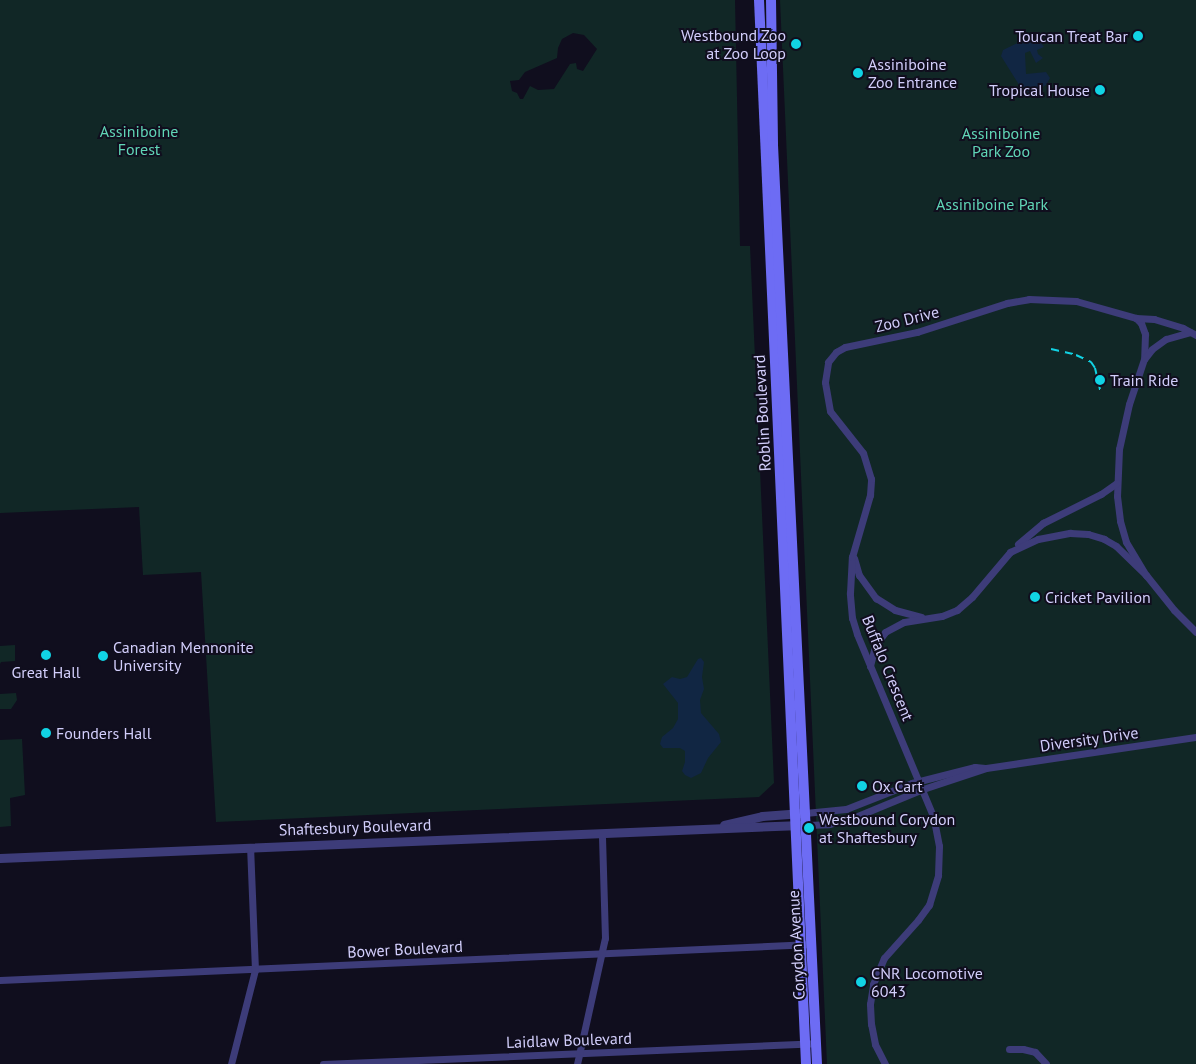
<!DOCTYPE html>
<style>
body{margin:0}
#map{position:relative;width:1196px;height:1064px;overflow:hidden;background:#100e1e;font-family:"PT Sans",sans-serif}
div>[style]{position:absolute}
.green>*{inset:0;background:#112726}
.water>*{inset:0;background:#112643}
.minor>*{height:7px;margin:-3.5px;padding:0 3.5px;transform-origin:3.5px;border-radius:3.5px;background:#3d3c79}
.tertiary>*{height:9px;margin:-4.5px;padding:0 4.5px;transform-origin:4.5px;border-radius:4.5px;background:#3d3c79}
.secondary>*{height:10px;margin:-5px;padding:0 5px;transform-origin:5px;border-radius:5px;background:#6d6cf4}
.rail>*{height:2px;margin-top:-1px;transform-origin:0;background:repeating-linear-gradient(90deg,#11d3e4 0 8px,transparent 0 14px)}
.dots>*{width:14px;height:14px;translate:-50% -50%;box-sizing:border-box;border:2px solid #100e1e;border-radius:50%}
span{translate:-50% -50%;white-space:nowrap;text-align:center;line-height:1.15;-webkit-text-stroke:4px #100e1e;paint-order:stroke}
.poi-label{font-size:16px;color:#d2cefb}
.right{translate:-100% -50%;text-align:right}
.left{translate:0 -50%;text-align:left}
.park-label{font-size:16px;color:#60d5b6}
.street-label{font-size:16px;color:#d2cefb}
</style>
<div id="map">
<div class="green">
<i style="clip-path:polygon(evenodd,0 0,735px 0,740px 246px,750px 246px,774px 783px,759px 797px,216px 822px,201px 572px,143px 575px,139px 507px,0 513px,0 0,573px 33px,584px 35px,597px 49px,583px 71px,577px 69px,576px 63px,570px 64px,554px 89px,538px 90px,530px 86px,523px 99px,520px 99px,517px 93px,512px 91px,510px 81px,519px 80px,525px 72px,557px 58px,558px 48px,562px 39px,573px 33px)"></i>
<i style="clip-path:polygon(780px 0,1196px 0,1196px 1064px,827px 1064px)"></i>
<i style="clip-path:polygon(15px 645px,15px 661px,1px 662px,0 664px,0 646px)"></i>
<i style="clip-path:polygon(16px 693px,17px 700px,11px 709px,0 709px,0 694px)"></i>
<i style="clip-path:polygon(22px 739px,25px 795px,10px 798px,11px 826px,0 827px,0 740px)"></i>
</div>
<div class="water">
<i style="clip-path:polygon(1030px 37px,1038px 39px,1044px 47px,1037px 50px,1038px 54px,1043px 58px,1036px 63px,1030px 51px,1025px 53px,1026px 74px,1046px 72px,1050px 78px,1046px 85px,1031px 94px,1021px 88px,1001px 56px,1003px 50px)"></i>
<i style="clip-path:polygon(701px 658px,704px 662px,702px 677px,704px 689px,700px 700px,701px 713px,719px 734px,721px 742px,708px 758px,701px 773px,691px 778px,685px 775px,682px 771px,685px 762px,685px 751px,680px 748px,663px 748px,660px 744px,662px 737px,673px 728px,678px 719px,678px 703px,663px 684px,672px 677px,680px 679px,687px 677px,698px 659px)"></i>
</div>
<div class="minor">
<i style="left:1136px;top:318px;width:7px;rotate:45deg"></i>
<i style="left:1141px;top:323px;width:12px;rotate:70deg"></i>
<i style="left:1145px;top:334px;width:25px;rotate:92deg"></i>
<i style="left:1144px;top:359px;width:47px;rotate:108.4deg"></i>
<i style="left:1129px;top:404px;width:46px;rotate:102.5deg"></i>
<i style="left:1119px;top:449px;width:47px;rotate:92.4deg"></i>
<i style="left:1117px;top:496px;width:25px;rotate:83deg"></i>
<i style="left:1120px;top:521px;width:22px;rotate:74deg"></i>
<i style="left:1126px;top:542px;width:39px;rotate:59deg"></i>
<i style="left:1146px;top:575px;width:45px;rotate:51.3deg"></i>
<i style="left:1174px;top:610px;width:31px;rotate:45deg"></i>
<i style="left:1145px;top:358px;width:11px;rotate:-52deg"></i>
<i style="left:1152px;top:349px;width:17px;rotate:-36deg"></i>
<i style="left:1166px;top:339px;width:25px;rotate:-16deg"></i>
<i style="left:1018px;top:544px;width:33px;rotate:-40deg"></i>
<i style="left:1043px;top:523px;width:65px;rotate:-26.6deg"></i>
<i style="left:1101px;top:494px;width:19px;rotate:-35deg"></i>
<i style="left:854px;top:558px;width:18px;rotate:74deg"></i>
<i style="left:859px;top:575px;width:29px;rotate:54deg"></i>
<i style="left:876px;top:598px;width:22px;rotate:32deg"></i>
<i style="left:895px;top:610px;width:27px;rotate:15deg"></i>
<i style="left:870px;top:666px;width:21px;rotate:-76deg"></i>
<i style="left:875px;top:646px;width:17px;rotate:-54deg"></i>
<i style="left:885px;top:632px;width:21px;rotate:-28deg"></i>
<i style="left:904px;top:622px;width:38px;rotate:-9deg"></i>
<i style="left:942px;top:616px;width:16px;rotate:-22deg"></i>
<i style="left:957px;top:610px;width:20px;rotate:-41deg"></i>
<i style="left:972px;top:597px;width:59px;rotate:-49.8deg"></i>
<i style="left:1010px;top:552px;width:31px;rotate:-25deg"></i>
<i style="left:1038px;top:539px;width:33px;rotate:-11deg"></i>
<i style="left:1070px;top:533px;width:18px;rotate:3deg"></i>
<i style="left:1088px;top:534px;width:17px;rotate:17deg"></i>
<i style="left:1104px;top:539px;width:14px;rotate:30deg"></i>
<i style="left:1116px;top:546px;width:42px;rotate:44deg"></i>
<i style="left:805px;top:813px;width:41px;rotate:-5.6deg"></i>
<i style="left:846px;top:809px;width:71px;rotate:-21.5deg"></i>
<i style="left:912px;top:783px;width:65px;rotate:-14.3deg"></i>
<i style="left:975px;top:767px;width:10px;rotate:6deg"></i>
<i style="left:806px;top:825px;width:23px;rotate:-2deg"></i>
<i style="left:829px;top:824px;width:27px;rotate:-15deg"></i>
<i style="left:855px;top:817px;width:74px;rotate:-22.4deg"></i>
<i style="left:923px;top:789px;width:66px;rotate:-18.4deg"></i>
<i style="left:986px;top:768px;width:212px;rotate:-8.4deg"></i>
<i style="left:0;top:980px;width:812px;rotate:-2.54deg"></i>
<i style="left:1009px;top:1049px;width:14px"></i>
<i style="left:1023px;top:1049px;width:12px;rotate:14deg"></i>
<i style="left:1035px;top:1052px;width:16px;rotate:47deg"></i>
<i style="left:231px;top:1064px;width:97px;rotate:-75.7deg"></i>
<i style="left:255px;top:970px;width:123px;rotate:-92.3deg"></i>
<i style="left:323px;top:1064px;width:493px;rotate:-2.4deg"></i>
<i style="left:577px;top:1064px;width:129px;rotate:-77.5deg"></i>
<i style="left:605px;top:938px;width:104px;rotate:-91.7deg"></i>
<i style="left:885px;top:1064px;width:22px;rotate:-117deg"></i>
<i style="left:875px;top:1044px;width:20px;rotate:-101deg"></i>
<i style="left:871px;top:1024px;width:20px;rotate:-93deg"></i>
<i style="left:870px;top:1004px;width:20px;rotate:-81deg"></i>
<i style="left:873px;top:984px;width:28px;rotate:-67deg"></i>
<i style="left:884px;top:958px;width:51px;rotate:-48.2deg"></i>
<i style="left:918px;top:920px;width:19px;rotate:-54deg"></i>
<i style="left:929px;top:905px;width:31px;rotate:-73deg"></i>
<i style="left:938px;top:875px;width:29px;rotate:-88deg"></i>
<i style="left:939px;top:846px;width:31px;rotate:-101deg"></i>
<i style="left:933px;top:816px;width:197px;rotate:-112.7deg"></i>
<i style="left:857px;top:634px;width:17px;rotate:-107deg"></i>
<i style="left:852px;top:618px;width:25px;rotate:-95deg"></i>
<i style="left:850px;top:593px;width:36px;rotate:-87deg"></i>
<i style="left:852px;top:557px;width:65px;rotate:-73.8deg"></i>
<i style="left:870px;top:495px;width:16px;rotate:-86deg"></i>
<i style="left:871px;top:479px;width:27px;rotate:-107deg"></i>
<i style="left:863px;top:453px;width:53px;rotate:-128.2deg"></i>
<i style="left:830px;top:411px;width:29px;rotate:-100deg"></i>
<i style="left:825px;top:382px;width:20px;rotate:-81deg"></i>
<i style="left:828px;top:362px;width:13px;rotate:-51deg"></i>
<i style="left:836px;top:352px;width:10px;rotate:-29deg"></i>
<i style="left:845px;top:347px;width:74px;rotate:-11.8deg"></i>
<i style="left:917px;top:332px;width:95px;rotate:-17.9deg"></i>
<i style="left:1007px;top:303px;width:22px;rotate:-10deg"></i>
<i style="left:1029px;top:299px;width:47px;rotate:2.4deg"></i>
<i style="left:1076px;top:301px;width:62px;rotate:15.8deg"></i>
<i style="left:1136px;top:318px;width:18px;rotate:3deg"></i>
<i style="left:1154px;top:319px;width:30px;rotate:17deg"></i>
<i style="left:1183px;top:328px;width:15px;rotate:28deg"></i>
</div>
<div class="tertiary">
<i style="left:724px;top:825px;width:39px;rotate:-13deg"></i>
<i style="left:762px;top:816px;width:40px;rotate:-4.3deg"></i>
<i style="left:0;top:858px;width:802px;rotate:-2.36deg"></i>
</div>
<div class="secondary">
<i style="left:759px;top:0;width:1065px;rotate:87.47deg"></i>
<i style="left:771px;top:0;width:145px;rotate:89.2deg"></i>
<i style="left:773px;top:145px;width:920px;rotate:87.26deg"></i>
</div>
<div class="rail">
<i style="left:1051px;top:349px;width:26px;rotate:13deg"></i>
<i style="left:1076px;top:355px;width:17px;rotate:25deg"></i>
<i style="left:1091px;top:362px;width:7px;rotate:56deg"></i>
<i style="left:1095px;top:368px;width:26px;rotate:77deg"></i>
</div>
<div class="dots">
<i style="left:1138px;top:36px;background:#11d3e4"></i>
<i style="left:796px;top:44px;background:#11d3e4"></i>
<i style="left:858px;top:73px;background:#11d3e4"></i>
<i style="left:1100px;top:90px;background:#11d3e4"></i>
<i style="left:1100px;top:380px;background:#11d3e4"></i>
<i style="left:1035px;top:597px;background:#11d3e4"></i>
<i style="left:46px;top:655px;background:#11d3e4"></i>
<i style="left:103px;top:656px;background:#11d3e4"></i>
<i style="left:46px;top:733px;background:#11d3e4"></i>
<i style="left:862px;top:786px;background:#11d3e4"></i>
<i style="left:809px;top:828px;background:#11d3e4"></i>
<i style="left:861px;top:982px;background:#11d3e4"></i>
</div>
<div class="poi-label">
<span class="right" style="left:786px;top:44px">Westbound Zoo<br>at Zoo Loop</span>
<span class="right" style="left:1128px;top:36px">Toucan Treat Bar</span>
<span class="left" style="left:868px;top:73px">Assiniboine<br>Zoo Entrance</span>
<span class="right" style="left:1090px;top:90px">Tropical House</span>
<span class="left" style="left:1110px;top:380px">Train Ride</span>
<span class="left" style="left:1045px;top:597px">Cricket Pavilion</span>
<span class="left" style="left:113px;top:656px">Canadian Mennonite<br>University</span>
<span style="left:46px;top:672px">Great Hall</span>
<span class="left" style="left:56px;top:733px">Founders Hall</span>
<span class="left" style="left:872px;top:786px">Ox Cart</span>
<span class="left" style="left:819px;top:828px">Westbound Corydon<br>at Shaftesbury</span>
<span class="left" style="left:871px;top:982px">CNR Locomotive<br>6043</span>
</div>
<div class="park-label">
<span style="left:139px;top:140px">Assiniboine<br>Forest</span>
<span style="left:1001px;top:142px">Assiniboine<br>Park Zoo</span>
<span style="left:992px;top:204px">Assiniboine Park</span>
</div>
<div class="street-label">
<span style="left:907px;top:319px;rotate:-14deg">Zoo Drive</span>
<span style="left:762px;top:413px;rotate:-93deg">Roblin Boulevard</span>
<span style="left:888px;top:668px;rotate:68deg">Buffalo Crescent</span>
<span style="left:1089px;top:739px;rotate:-8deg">Diversity Drive</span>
<span style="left:355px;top:827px;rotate:-2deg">Shaftesbury Boulevard</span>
<span style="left:796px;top:945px;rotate:-93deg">Corydon Avenue</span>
<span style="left:405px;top:949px;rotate:-3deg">Bower Boulevard</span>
<span style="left:569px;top:1040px;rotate:-2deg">Laidlaw Boulevard</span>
</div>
</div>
